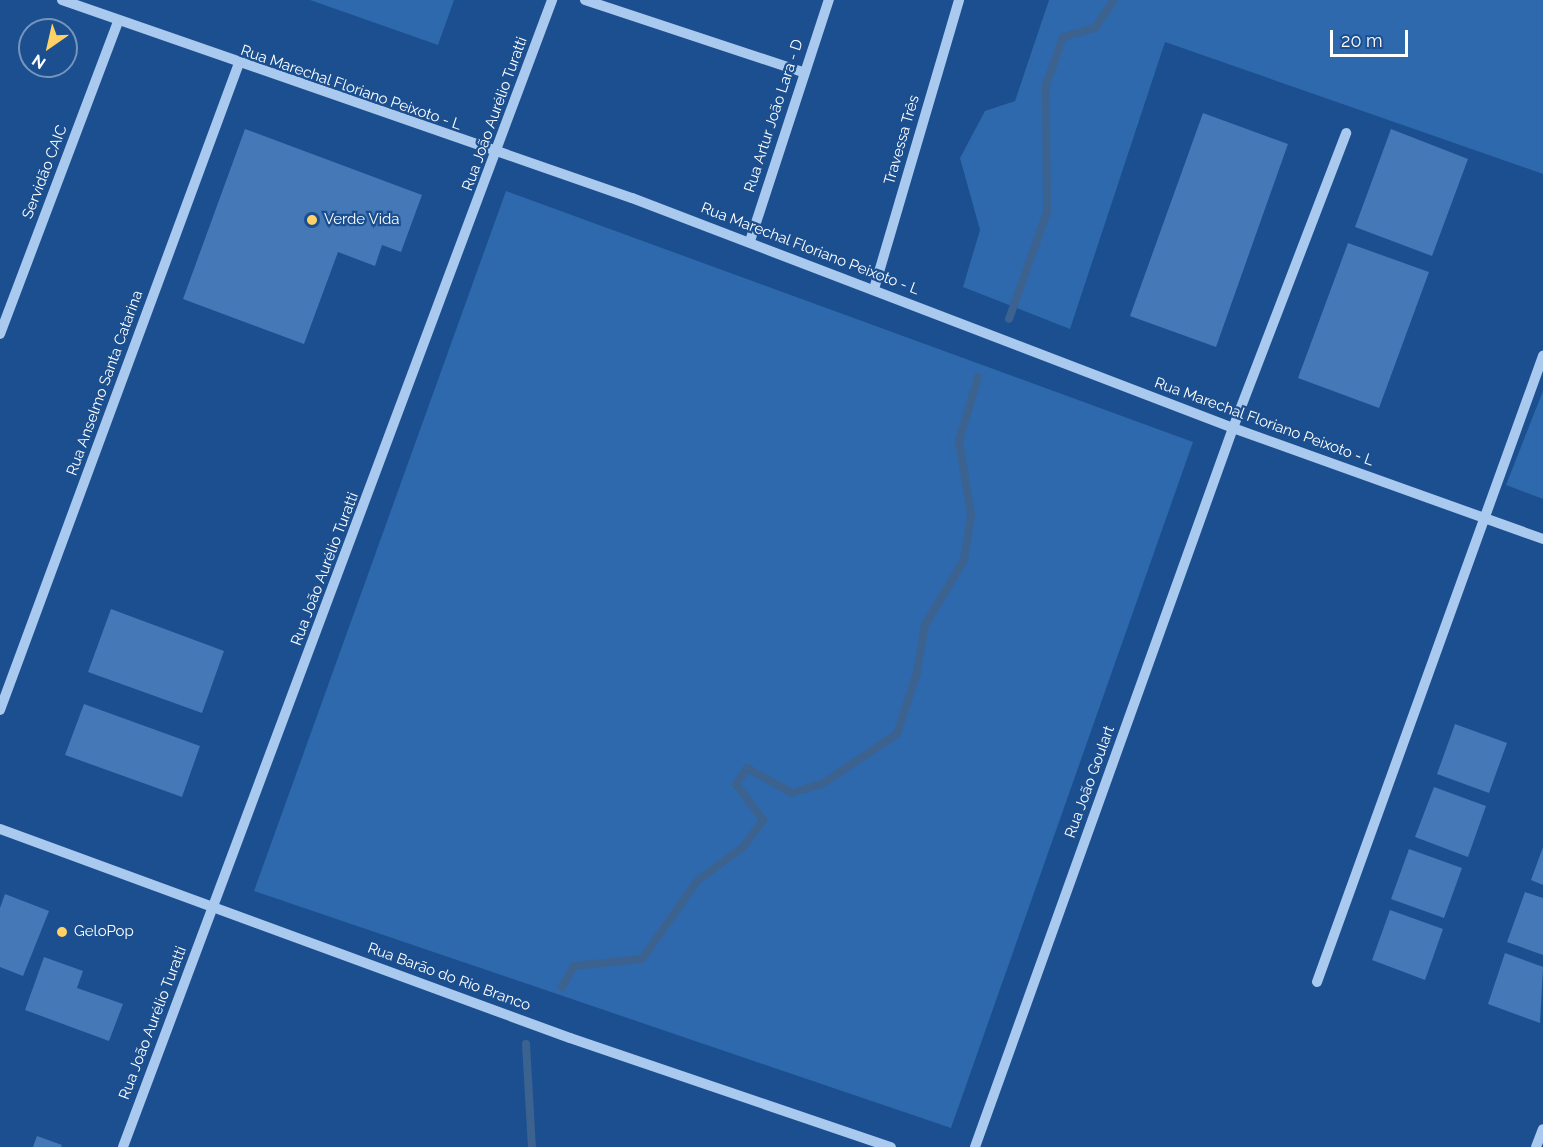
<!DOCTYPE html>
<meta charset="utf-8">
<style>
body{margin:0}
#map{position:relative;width:1543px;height:1147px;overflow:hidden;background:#1b4f8f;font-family:Raleway,sans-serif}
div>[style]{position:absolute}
.green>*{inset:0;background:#2e69ad}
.stream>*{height:8px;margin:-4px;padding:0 4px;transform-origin:4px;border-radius:4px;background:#3c6290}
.building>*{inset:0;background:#4478b7}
.minor>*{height:10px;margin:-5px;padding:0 5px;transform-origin:5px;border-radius:5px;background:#a9c9ee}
.dots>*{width:16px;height:16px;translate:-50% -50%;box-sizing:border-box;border:3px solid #1b4f8f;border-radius:50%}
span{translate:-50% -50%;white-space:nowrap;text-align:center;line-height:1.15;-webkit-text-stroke:4.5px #1b4f8f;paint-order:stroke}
.street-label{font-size:15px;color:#fff}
.poi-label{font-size:15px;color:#fff}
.left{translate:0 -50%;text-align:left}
.north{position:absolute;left:18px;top:18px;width:60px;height:60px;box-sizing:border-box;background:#1b4f8f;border:2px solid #7695bc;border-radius:50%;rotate:214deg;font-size:16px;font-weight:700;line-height:24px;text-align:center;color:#fff}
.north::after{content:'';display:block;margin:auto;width:21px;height:27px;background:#ffd166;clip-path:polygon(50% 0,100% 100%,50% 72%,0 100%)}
.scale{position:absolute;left:1330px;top:30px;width:78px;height:27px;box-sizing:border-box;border:3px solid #fff;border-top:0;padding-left:8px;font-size:18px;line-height:21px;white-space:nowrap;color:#fff;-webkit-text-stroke:4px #1b4f8f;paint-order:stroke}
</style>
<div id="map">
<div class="green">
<i style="clip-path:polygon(310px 0,454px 0,438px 45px)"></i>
<i style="clip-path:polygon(1049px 0,1543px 0,1543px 174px,1165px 42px,1070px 329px,963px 287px,980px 230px,960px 158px,985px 111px,1015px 101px)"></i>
<i style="clip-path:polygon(506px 191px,1193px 442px,951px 1128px,254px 891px)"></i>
<i style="clip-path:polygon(1543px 391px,1543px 499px,1506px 485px)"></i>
</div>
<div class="stream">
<i style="left:1009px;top:319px;width:114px;rotate:-70.4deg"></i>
<i style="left:1047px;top:212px;width:127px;rotate:-90.5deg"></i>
<i style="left:1046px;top:85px;width:51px;rotate:-70.5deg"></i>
<i style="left:1063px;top:37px;width:33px;rotate:-16deg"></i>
<i style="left:1095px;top:28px;width:34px;rotate:-56deg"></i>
<i style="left:562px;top:987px;width:24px;rotate:-60deg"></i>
<i style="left:574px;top:966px;width:68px;rotate:-5.9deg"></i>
<i style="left:642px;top:959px;width:95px;rotate:-54.8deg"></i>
<i style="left:697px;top:881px;width:57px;rotate:-36.5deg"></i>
<i style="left:743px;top:847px;width:34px;rotate:-53deg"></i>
<i style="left:763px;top:820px;width:45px;rotate:-126.9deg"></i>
<i style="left:736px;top:784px;width:19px;rotate:-55deg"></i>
<i style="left:747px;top:768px;width:51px;rotate:29.1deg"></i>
<i style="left:792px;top:793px;width:31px;rotate:-17deg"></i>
<i style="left:822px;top:784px;width:90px;rotate:-33.7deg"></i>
<i style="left:897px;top:734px;width:65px;rotate:-72.1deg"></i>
<i style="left:917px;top:672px;width:48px;rotate:-80.3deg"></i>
<i style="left:925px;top:625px;width:76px;rotate:-59deg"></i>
<i style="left:964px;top:560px;width:47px;rotate:-81.3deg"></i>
<i style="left:971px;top:514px;width:74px;rotate:-99.3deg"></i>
<i style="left:959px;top:441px;width:67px;rotate:-73.5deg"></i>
<i style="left:526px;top:1044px;width:103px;rotate:86.7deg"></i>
</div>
<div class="building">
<i style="clip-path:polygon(1203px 113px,1288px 144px,1216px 347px,1130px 316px)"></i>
<i style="clip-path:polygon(245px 129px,422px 195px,401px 252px,382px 245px,375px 266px,338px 252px,304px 344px,183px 299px)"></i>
<i style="clip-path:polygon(1391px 129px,1468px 159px,1432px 256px,1355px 227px)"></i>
<i style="clip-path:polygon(1348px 243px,1429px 272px,1379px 408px,1298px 378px)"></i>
<i style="clip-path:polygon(111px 609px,224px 651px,202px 713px,88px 672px)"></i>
<i style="clip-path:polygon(84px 704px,200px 746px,182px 797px,65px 755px)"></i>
<i style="clip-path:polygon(1455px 724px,1507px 743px,1489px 793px,1437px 774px)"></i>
<i style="clip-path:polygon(1434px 787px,1486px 806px,1468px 857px,1415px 837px)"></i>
<i style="clip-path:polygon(1543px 847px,1543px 885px,1531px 880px)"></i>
<i style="clip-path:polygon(1409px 849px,1462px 868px,1444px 918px,1391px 899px)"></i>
<i style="clip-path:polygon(1525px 892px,1543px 898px,1543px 955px,1507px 942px)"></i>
<i style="clip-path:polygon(5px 894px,49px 911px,23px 976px,0 967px,0 908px)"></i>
<i style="clip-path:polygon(1390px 910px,1443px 929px,1425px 980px,1372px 960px)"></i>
<i style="clip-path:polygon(1505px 953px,1543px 967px,1540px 1023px,1488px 1004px)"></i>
<i style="clip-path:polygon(44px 957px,83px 971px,77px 988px,123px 1004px,109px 1041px,25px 1010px)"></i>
<i style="clip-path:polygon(37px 1136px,62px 1145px,61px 1147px,33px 1147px)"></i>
</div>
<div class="minor">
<i style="left:62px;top:0;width:603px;rotate:19.16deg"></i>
<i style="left:632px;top:198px;width:644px;rotate:20.94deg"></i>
<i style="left:1233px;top:428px;width:329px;rotate:19.7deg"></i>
<i style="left:585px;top:0;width:230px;rotate:18.3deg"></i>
<i style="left:750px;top:241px;width:254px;rotate:-71.9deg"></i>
<i style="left:874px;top:289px;width:301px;rotate:-73.6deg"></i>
<i style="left:0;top:334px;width:335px;rotate:-69.3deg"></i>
<i style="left:0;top:710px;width:687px;rotate:-69.72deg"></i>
<i style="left:0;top:829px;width:607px;rotate:20.14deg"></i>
<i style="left:570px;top:1038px;width:339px;rotate:18.8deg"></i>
<i style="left:1317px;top:982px;width:666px;rotate:-70.15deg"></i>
<i style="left:123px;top:1147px;width:1225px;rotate:-69.49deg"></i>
<i style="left:975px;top:1147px;width:764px;rotate:-70.26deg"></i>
<i style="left:1233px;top:428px;width:316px;rotate:-69deg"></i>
<i style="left:1536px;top:1147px;width:19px;rotate:-69deg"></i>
</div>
<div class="dots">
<i style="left:312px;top:220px;background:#ffd166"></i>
<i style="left:62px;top:932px;background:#ffd166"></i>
</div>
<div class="street-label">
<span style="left:351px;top:88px;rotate:19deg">Rua Marechal Floriano Peixoto - L</span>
<span style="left:495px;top:114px;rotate:-70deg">Rua João Aurélio Turatti</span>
<span style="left:774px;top:116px;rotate:-72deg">Rua Artur João Lara - D</span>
<span style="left:902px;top:140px;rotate:-74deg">Travessa Três</span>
<span style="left:45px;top:172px;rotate:-69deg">Servidão CAIC</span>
<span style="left:810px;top:249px;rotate:21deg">Rua Marechal Floriano Peixoto - L</span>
<span style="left:105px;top:383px;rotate:-70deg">Rua Anselmo Santa Catarina</span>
<span style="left:1264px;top:422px;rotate:20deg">Rua Marechal Floriano Peixoto - L</span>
<span style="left:325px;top:569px;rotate:-69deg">Rua João Aurélio Turatti</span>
<span style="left:1090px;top:782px;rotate:-70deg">Rua João Goulart</span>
<span style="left:449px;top:977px;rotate:20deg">Rua Barão do Rio Branco</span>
<span style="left:153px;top:1023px;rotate:-69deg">Rua João Aurélio Turatti</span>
</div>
<div class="poi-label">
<span class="left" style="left:324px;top:220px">Verde Vida</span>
<span class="left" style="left:74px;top:932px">GeloPop</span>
</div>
<div class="north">N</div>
<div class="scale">20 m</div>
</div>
